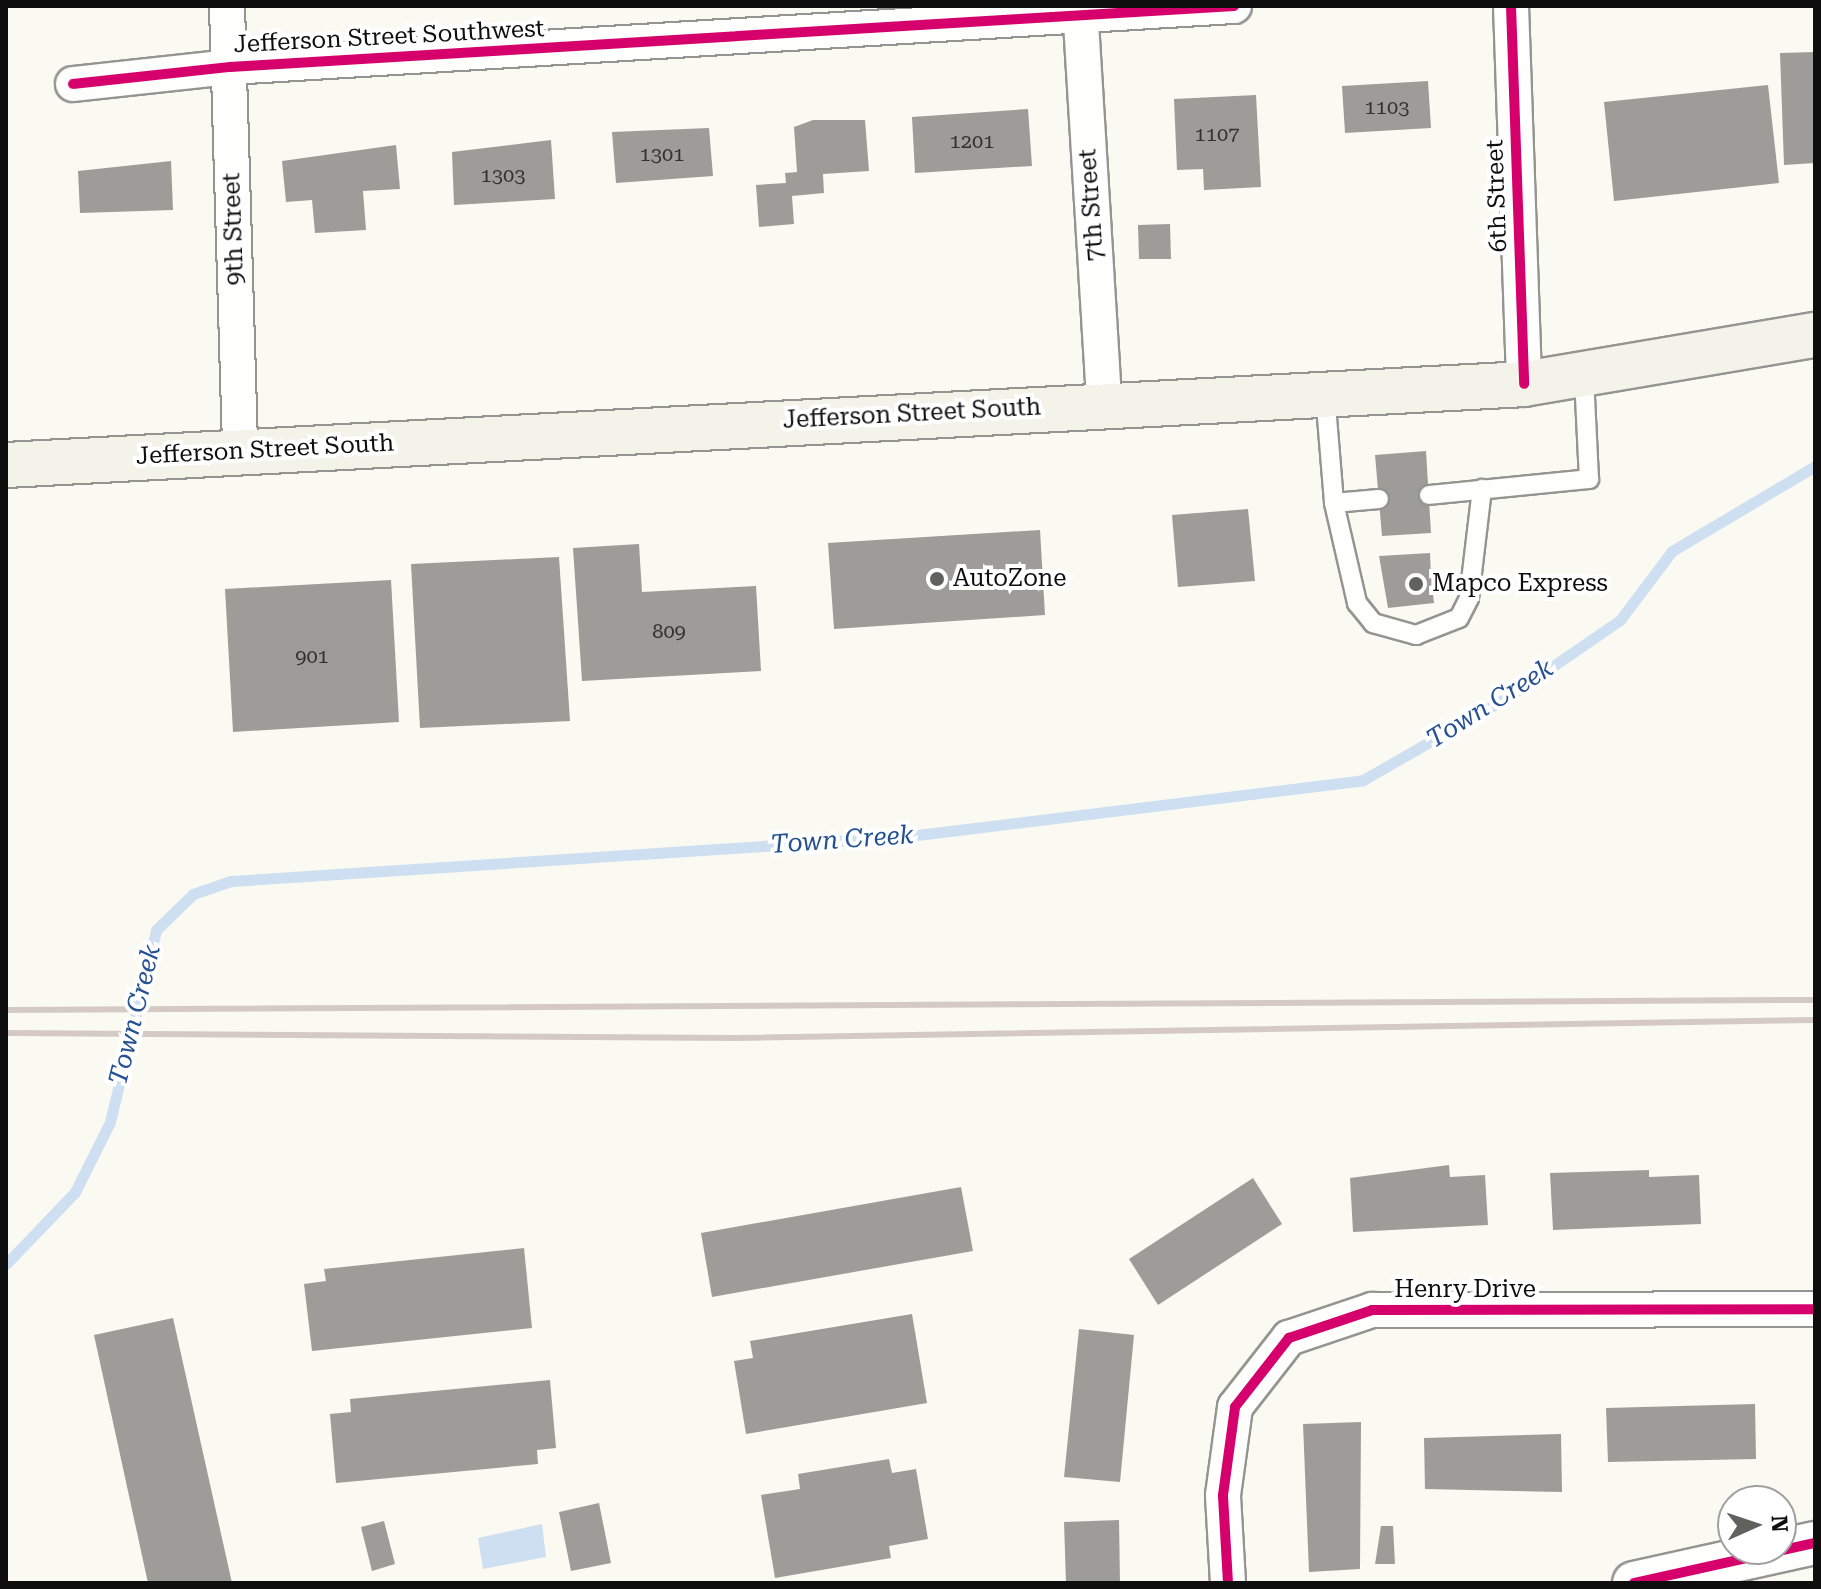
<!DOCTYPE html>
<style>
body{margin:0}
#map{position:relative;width:1821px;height:1589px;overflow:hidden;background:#fafaf3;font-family:"Roboto Serif",serif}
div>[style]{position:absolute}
.water>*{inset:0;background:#cddff0}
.stream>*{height:11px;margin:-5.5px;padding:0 5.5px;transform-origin:5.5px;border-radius:5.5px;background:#cddff0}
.building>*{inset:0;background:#9e9c98}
.roads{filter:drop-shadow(2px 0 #949491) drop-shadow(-2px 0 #949491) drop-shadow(0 2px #949491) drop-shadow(0 -2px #949491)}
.service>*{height:18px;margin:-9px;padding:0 9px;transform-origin:9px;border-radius:9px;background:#fefefd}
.minor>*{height:34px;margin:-17px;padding:0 17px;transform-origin:17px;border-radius:17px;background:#fefefd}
.tertiary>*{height:42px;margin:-21px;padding:0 21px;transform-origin:21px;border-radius:21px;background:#fefefd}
.secondary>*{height:44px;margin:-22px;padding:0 22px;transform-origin:22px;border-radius:22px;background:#f3f3ea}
.rail>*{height:6px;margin:-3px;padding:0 3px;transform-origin:3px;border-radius:3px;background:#d5c9c6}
.cycleway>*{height:10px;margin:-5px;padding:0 5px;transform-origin:5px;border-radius:5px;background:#d6006c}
.dots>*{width:22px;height:22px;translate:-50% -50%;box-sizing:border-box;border:4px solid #fff;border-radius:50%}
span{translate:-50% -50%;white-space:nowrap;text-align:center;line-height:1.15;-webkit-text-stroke:8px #fff;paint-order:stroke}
.number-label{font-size:20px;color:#323230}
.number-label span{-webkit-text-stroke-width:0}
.street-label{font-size:24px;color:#0e0e0e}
.poi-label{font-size:24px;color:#0e0e0e}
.left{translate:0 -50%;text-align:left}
.water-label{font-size:26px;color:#255092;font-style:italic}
.frame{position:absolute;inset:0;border:8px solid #0e0e0e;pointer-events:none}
.north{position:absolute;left:1717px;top:1485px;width:80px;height:80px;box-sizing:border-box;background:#fff;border:2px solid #9f9f9f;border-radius:50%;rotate:87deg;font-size:22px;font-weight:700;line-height:32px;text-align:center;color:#0e0e0e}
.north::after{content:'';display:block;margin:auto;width:28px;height:36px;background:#61615e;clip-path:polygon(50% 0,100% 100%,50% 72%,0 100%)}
</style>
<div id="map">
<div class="water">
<i style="clip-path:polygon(542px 1524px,546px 1557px,483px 1569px,478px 1538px)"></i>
</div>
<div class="stream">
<i style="left:6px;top:1264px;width:100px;rotate:-46.2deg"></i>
<i style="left:75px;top:1192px;width:78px;rotate:-63.4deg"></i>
<i style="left:110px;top:1122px;width:197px;rotate:-76.5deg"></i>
<i style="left:156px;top:930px;width:52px;rotate:-44.2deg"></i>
<i style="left:193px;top:894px;width:40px;rotate:-18.9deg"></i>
<i style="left:231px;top:881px;width:671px;rotate:-3.76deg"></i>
<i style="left:901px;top:837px;width:466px;rotate:-7deg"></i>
<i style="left:1363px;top:780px;width:167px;rotate:-29.8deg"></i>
<i style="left:1508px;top:697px;width:136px;rotate:-34.5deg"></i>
<i style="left:1620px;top:620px;width:86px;rotate:-53deg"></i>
<i style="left:1672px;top:551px;width:166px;rotate:-30.7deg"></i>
</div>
<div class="building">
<i style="clip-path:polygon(1815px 52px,1815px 163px,1784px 165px,1780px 53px)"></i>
<i style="clip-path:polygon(1428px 81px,1431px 128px,1345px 133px,1342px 86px)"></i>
<i style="clip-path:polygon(1768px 85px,1779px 183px,1614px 201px,1604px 102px)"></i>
<i style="clip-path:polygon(1256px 95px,1261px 187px,1204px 190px,1203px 169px,1177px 170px,1174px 99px)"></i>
<i style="clip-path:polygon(1028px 109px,1032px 166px,915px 173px,912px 117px)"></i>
<i style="clip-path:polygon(813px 120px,865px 120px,869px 171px,823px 174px,824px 193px,792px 196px,794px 224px,759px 227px,756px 185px,786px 183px,785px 173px,797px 172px,794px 127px)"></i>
<i style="clip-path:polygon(709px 128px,713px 176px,616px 183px,612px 132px)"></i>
<i style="clip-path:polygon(551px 140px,555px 199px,454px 205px,452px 152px)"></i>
<i style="clip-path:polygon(396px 145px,400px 189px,363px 191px,366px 230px,315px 233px,312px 200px,286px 202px,282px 161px)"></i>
<i style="clip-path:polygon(171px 161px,173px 210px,80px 213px,78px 171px)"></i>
<i style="clip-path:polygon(1170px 224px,1171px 259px,1139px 259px,1138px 225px)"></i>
<i style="clip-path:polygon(1426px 451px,1431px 533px,1382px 536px,1375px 455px)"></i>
<i style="clip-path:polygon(1248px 509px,1255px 581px,1178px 587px,1172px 515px)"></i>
<i style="clip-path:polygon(1040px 530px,1045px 615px,834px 629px,828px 543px)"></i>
<i style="clip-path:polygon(639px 544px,642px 592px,756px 586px,761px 671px,582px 681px,573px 548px)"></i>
<i style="clip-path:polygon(1430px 553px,1431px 578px,1451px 576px,1452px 590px,1433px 594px,1434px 603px,1388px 608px,1379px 556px)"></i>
<i style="clip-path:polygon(559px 557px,570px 721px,420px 728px,411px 564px)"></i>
<i style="clip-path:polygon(391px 580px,399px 722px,233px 732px,225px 589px)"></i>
<i style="clip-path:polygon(1449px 1165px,1450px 1177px,1485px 1175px,1488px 1225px,1353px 1232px,1350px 1178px)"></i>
<i style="clip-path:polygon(1649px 1170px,1649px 1177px,1699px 1175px,1701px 1224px,1553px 1230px,1550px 1173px)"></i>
<i style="clip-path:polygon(1253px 1178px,1282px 1224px,1158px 1305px,1129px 1259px)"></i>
<i style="clip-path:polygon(961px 1187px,973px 1251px,712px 1297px,701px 1233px)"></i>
<i style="clip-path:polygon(524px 1248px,532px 1328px,312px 1351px,304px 1284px,326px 1281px,324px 1269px)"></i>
<i style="clip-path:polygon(912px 1314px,927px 1403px,746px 1434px,734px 1361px,753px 1358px,750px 1341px)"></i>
<i style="clip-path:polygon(173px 1318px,232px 1583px,148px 1583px,94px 1335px)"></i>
<i style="clip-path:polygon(1079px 1329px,1134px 1335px,1120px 1482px,1064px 1477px)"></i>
<i style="clip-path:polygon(550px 1380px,556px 1448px,537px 1450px,538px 1464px,336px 1483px,330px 1414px,351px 1412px,350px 1399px)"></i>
<i style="clip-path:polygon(1755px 1404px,1756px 1459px,1608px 1462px,1606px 1408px)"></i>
<i style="clip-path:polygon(1361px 1422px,1360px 1569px,1309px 1572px,1303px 1424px)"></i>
<i style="clip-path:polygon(1561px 1434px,1562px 1492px,1425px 1489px,1424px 1438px)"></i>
<i style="clip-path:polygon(889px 1459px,892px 1473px,916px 1469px,928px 1539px,889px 1546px,891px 1558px,775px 1578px,761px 1495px,800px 1489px,798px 1474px)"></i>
<i style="clip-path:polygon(599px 1503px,611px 1563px,571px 1571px,559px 1512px)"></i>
<i style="clip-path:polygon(1119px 1520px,1120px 1583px,1066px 1583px,1064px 1522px)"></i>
<i style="clip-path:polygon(384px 1521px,395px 1564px,372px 1571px,361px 1527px)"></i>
<i style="clip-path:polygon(1381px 1526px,1393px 1526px,1395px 1564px,1375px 1564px)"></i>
</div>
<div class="roads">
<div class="service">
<i style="left:1325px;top:393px;width:110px;rotate:85.3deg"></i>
<i style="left:1334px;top:503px;width:45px;rotate:-5.1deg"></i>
<i style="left:1429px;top:495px;width:161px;rotate:-5.7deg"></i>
<i style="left:1589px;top:479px;width:104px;rotate:-92.8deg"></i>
<i style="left:1334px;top:503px;width:103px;rotate:77deg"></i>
<i style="left:1357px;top:603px;width:26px;rotate:51deg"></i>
<i style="left:1373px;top:623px;width:45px;rotate:15.6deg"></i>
<i style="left:1416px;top:635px;width:46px;rotate:-21.6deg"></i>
<i style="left:1459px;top:618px;width:22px;rotate:-63deg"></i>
<i style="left:1469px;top:598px;width:110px;rotate:-83.2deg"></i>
</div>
<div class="minor">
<i style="left:227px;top:6px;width:446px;rotate:88.3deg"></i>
<i style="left:1080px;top:6px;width:398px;rotate:86.5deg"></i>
<i style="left:1511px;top:6px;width:378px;rotate:88deg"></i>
<i style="left:73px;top:84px;width:158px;rotate:-6.2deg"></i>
<i style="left:230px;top:67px;width:1006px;rotate:-3.48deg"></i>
<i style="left:1228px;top:1583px;width:88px;rotate:-93.3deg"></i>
<i style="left:1223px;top:1495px;width:89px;rotate:-82.2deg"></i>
<i style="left:1235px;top:1407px;width:88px;rotate:-52deg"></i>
<i style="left:1289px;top:1338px;width:88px;rotate:-18.6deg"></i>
<i style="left:1372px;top:1310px;width:443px;rotate:-0.1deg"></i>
</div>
<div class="tertiary">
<i style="left:1634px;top:1583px;width:185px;rotate:-12.5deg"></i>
</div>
<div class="secondary">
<i style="left:6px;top:465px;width:1520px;rotate:-3.05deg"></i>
<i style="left:1524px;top:384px;width:295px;rotate:-9.6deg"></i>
</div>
</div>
<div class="rail">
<i style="left:6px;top:1010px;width:1809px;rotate:-0.32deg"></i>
<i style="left:6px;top:1033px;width:730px;rotate:0.39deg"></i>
<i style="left:736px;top:1038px;width:1079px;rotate:-0.96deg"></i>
</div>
<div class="cycleway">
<i style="left:1511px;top:6px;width:378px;rotate:88deg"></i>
<i style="left:73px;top:84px;width:158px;rotate:-6.2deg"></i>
<i style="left:230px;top:67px;width:1006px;rotate:-3.48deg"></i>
<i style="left:1228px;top:1583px;width:88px;rotate:-93.3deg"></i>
<i style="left:1223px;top:1495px;width:89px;rotate:-82.2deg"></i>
<i style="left:1235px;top:1407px;width:88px;rotate:-52deg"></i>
<i style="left:1289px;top:1338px;width:88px;rotate:-18.6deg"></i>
<i style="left:1372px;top:1310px;width:443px;rotate:-0.1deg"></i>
<i style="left:1634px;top:1583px;width:185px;rotate:-12.5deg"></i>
</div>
<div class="dots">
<i style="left:937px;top:579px;background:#61615e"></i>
<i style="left:1416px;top:584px;background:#61615e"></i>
</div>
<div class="number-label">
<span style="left:1387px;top:107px">1103</span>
<span style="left:1217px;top:134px">1107</span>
<span style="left:972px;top:141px">1201</span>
<span style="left:662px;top:154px">1301</span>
<span style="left:503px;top:175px">1303</span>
<span style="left:669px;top:631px">809</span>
<span style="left:312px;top:656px">901</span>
</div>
<div class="street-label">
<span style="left:389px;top:37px;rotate:-3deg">Jefferson Street Southwest</span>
<span style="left:1497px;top:196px;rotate:-92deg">6th Street</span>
<span style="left:1092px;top:205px;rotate:-94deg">7th Street</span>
<span style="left:234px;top:229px;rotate:-92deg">9th Street</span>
<span style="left:912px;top:414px;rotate:-3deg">Jefferson Street South</span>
<span style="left:265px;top:450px;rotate:-3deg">Jefferson Street South</span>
<span style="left:1465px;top:1290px">Henry Drive</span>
</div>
<div class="poi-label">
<span class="left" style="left:953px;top:579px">AutoZone</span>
<span class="left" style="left:1432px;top:584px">Mapco Express</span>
</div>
<div class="water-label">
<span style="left:1490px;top:704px;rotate:-32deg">Town Creek</span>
<span style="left:842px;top:840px;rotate:-4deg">Town Creek</span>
<span style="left:135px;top:1015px;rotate:-76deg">Town Creek</span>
</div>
<div class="frame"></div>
<div class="north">N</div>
</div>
